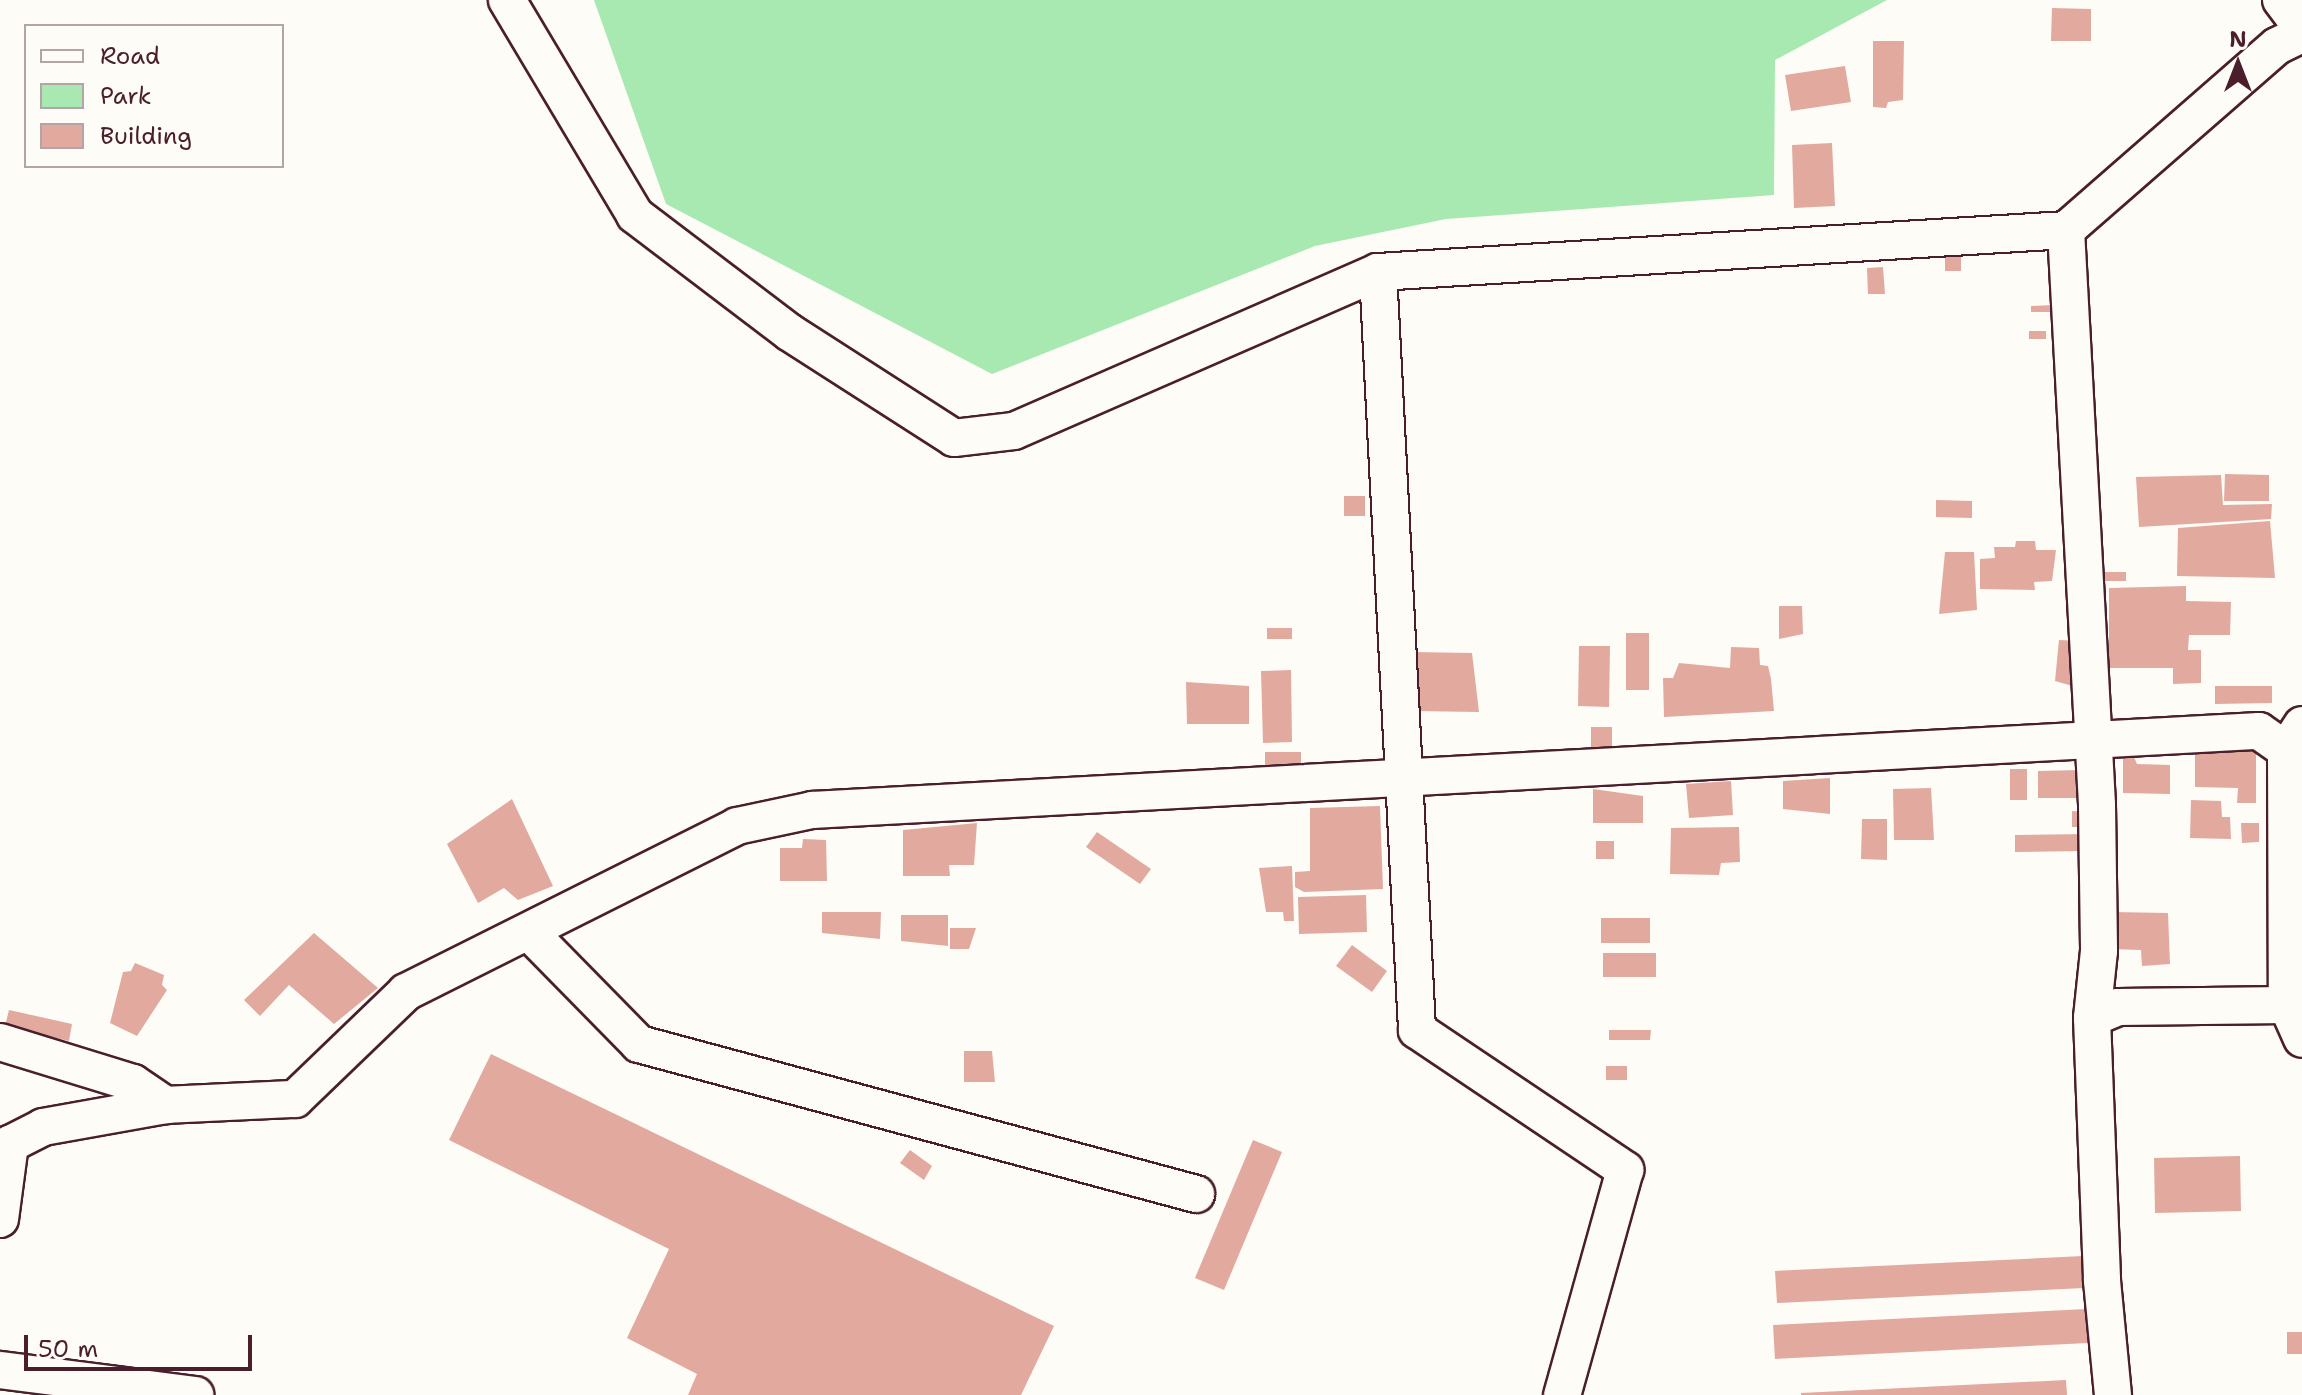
<!DOCTYPE html>
<style>
body{margin:0}
#map{position:relative;width:2302px;height:1395px;overflow:hidden;background:#fdfcf7;font-family:"Shantell Sans",sans-serif}
div>[style]{position:absolute}
.green>*{inset:0;background:#a8e9b1}
.building>*{inset:0;background:#e2a99f}
.roads{filter:drop-shadow(2px 0 #4a1f2b) drop-shadow(-2px 0 #4a1f2b) drop-shadow(0 2px #4a1f2b) drop-shadow(0 -2px #4a1f2b)}
.street>*{height:36px;margin:-18px;padding:0 18px;transform-origin:18px;border-radius:18px;background:#fdfcf7}
span{translate:-50% -50%;white-space:nowrap;text-align:center;line-height:1.15;-webkit-text-stroke:8px #fdfcf7;paint-order:stroke}
.legend{position:absolute;left:24px;top:24px;width:260px;height:144px;box-sizing:border-box;background:#fdfcf7;border:2px solid #b5a4a5;margin:0;padding:10px 14px;list-style:none;font-size:24px;color:#4a1f2b}
.legend li{display:flex;align-items:center;gap:16px;height:40px}
.legend b{width:40px;border:2px solid #b5a4a5}
.north{position:absolute;left:2198px;top:24px;width:80px;height:80px;-webkit-text-stroke:6px #fdfcf7;paint-order:stroke;rotate:0deg;font-size:22px;font-weight:700;line-height:32px;text-align:center;color:#4a1f2b}
.north::after{content:'';display:block;margin:auto;width:28px;height:36px;background:#4a1f2b;clip-path:polygon(50% 0,100% 100%,50% 72%,0 100%)}
.scale{position:absolute;left:24px;top:1335px;width:228px;height:36px;box-sizing:border-box;border:4px solid #4a1f2b;border-top:0;padding-left:10px;font-size:24px;line-height:28px;white-space:nowrap;color:#4a1f2b;-webkit-text-stroke:6px #fdfcf7;paint-order:stroke}
</style>
<div id="map">
<div class="green">
<i style="clip-path:polygon(594px 0,1887px 0,1775px 60px,1774px 195px,1446px 219px,1315px 246px,992px 374px,666px 204px)"></i>
</div>
<div class="building">
<i style="clip-path:polygon(2052px 8px,2091px 9px,2091px 41px,2051px 41px)"></i>
<i style="clip-path:polygon(1873px 41px,1904px 41px,1903px 100px,1888px 102px,1886px 108px,1873px 107px)"></i>
<i style="clip-path:polygon(1845px 66px,1851px 102px,1791px 111px,1785px 75px)"></i>
<i style="clip-path:polygon(1832px 143px,1835px 206px,1794px 208px,1792px 145px)"></i>
<i style="clip-path:polygon(1945px 254px,1961px 254px,1961px 271px,1945px 271px)"></i>
<i style="clip-path:polygon(1883px 267px,1885px 294px,1868px 294px,1867px 268px)"></i>
<i style="clip-path:polygon(2053px 305px,2053px 312px,2031px 312px,2031px 306px)"></i>
<i style="clip-path:polygon(2029px 331px,2046px 331px,2046px 339px,2029px 339px)"></i>
<i style="clip-path:polygon(2225px 474px,2269px 475px,2269px 501px,2224px 501px)"></i>
<i style="clip-path:polygon(2221px 475px,2223px 505px,2272px 504px,2271px 519px,2139px 527px,2136px 477px)"></i>
<i style="clip-path:polygon(1344px 496px,1365px 496px,1365px 516px,1344px 516px)"></i>
<i style="clip-path:polygon(1936px 500px,1972px 501px,1972px 518px,1936px 517px)"></i>
<i style="clip-path:polygon(2270px 521px,2275px 578px,2177px 576px,2178px 528px)"></i>
<i style="clip-path:polygon(2016px 541px,2035px 541px,2036px 550px,2056px 550px,2052px 581px,2034px 582px,2035px 590px,1980px 589px,1980px 559px,1995px 558px,1994px 547px,2015px 547px)"></i>
<i style="clip-path:polygon(1945px 552px,1974px 552px,1977px 610px,1939px 614px)"></i>
<i style="clip-path:polygon(2100px 572px,2126px 572px,2126px 581px,2100px 581px)"></i>
<i style="clip-path:polygon(2186px 586px,2186px 601px,2231px 602px,2230px 635px,2189px 635px,2188px 650px,2201px 650px,2201px 683px,2173px 684px,2173px 668px,2109px 668px,2109px 588px)"></i>
<i style="clip-path:polygon(1779px 606px,1802px 606px,1803px 634px,1779px 639px)"></i>
<i style="clip-path:polygon(1267px 628px,1292px 628px,1292px 639px,1267px 639px)"></i>
<i style="clip-path:polygon(1626px 633px,1649px 633px,1649px 690px,1626px 690px)"></i>
<i style="clip-path:polygon(2059px 640px,2078px 641px,2076px 687px,2055px 681px)"></i>
<i style="clip-path:polygon(1579px 646px,1610px 646px,1609px 707px,1578px 706px)"></i>
<i style="clip-path:polygon(1731px 647px,1759px 648px,1760px 665px,1768px 666px,1771px 679px,1774px 711px,1664px 717px,1663px 678px,1673px 678px,1679px 663px,1730px 668px)"></i>
<i style="clip-path:polygon(1414px 652px,1472px 653px,1479px 712px,1414px 711px)"></i>
<i style="clip-path:polygon(1291px 670px,1292px 742px,1263px 743px,1261px 671px)"></i>
<i style="clip-path:polygon(1186px 682px,1249px 686px,1249px 724px,1187px 724px)"></i>
<i style="clip-path:polygon(2215px 686px,2272px 686px,2272px 703px,2215px 704px)"></i>
<i style="clip-path:polygon(1591px 727px,1612px 727px,1612px 747px,1591px 747px)"></i>
<i style="clip-path:polygon(2243px 745px,2256px 750px,2256px 803px,2237px 803px,2238px 788px,2195px 787px,2195px 749px)"></i>
<i style="clip-path:polygon(1265px 752px,1301px 752px,1301px 766px,1265px 766px)"></i>
<i style="clip-path:polygon(2134px 757px,2137px 764px,2170px 765px,2170px 794px,2123px 793px,2123px 758px)"></i>
<i style="clip-path:polygon(2010px 769px,2027px 769px,2027px 800px,2010px 800px)"></i>
<i style="clip-path:polygon(2081px 770px,2082px 798px,2038px 798px,2038px 771px)"></i>
<i style="clip-path:polygon(1830px 778px,1830px 814px,1783px 809px,1783px 781px)"></i>
<i style="clip-path:polygon(1731px 781px,1733px 815px,1689px 818px,1686px 784px)"></i>
<i style="clip-path:polygon(1931px 788px,1934px 840px,1894px 840px,1893px 789px)"></i>
<i style="clip-path:polygon(1593px 789px,1643px 796px,1643px 823px,1593px 823px)"></i>
<i style="clip-path:polygon(512px 799px,553px 886px,518px 900px,504px 888px,478px 903px,447px 844px)"></i>
<i style="clip-path:polygon(2191px 800px,2221px 801px,2222px 817px,2230px 817px,2231px 839px,2190px 838px)"></i>
<i style="clip-path:polygon(1380px 806px,1383px 889px,1304px 892px,1295px 887px,1295px 872px,1310px 871px,1310px 808px)"></i>
<i style="clip-path:polygon(2072px 811px,2087px 812px,2086px 827px,2072px 827px)"></i>
<i style="clip-path:polygon(1862px 819px,1887px 819px,1887px 860px,1861px 859px)"></i>
<i style="clip-path:polygon(977px 823px,974px 865px,949px 865px,950px 876px,903px 876px,903px 830px)"></i>
<i style="clip-path:polygon(2241px 823px,2259px 823px,2259px 842px,2242px 843px)"></i>
<i style="clip-path:polygon(1739px 827px,1740px 862px,1721px 863px,1719px 875px,1670px 874px,1671px 828px)"></i>
<i style="clip-path:polygon(1097px 832px,1151px 869px,1140px 884px,1086px 847px)"></i>
<i style="clip-path:polygon(2085px 834px,2085px 851px,2015px 852px,2015px 835px)"></i>
<i style="clip-path:polygon(803px 839px,826px 840px,827px 881px,780px 881px,780px 848px,802px 848px)"></i>
<i style="clip-path:polygon(1596px 841px,1614px 841px,1614px 859px,1596px 859px)"></i>
<i style="clip-path:polygon(1292px 866px,1294px 921px,1284px 921px,1283px 912px,1266px 912px,1259px 868px)"></i>
<i style="clip-path:polygon(1366px 895px,1367px 932px,1299px 934px,1298px 897px)"></i>
<i style="clip-path:polygon(822px 912px,881px 912px,880px 939px,822px 933px)"></i>
<i style="clip-path:polygon(2112px 912px,2168px 913px,2170px 964px,2142px 966px,2141px 950px,2111px 949px)"></i>
<i style="clip-path:polygon(901px 915px,948px 915px,948px 946px,901px 941px)"></i>
<i style="clip-path:polygon(1601px 918px,1650px 918px,1650px 943px,1601px 943px)"></i>
<i style="clip-path:polygon(950px 928px,976px 928px,969px 949px,950px 949px)"></i>
<i style="clip-path:polygon(314px 933px,378px 988px,334px 1024px,289px 985px,260px 1016px,244px 1000px)"></i>
<i style="clip-path:polygon(1352px 945px,1387px 971px,1372px 992px,1336px 966px)"></i>
<i style="clip-path:polygon(1603px 953px,1656px 953px,1656px 977px,1603px 977px)"></i>
<i style="clip-path:polygon(135px 963px,164px 975px,162px 985px,167px 990px,137px 1036px,110px 1023px,123px 972px,131px 971px)"></i>
<i style="clip-path:polygon(9px 1010px,72px 1024px,69px 1041px,5px 1026px)"></i>
<i style="clip-path:polygon(1609px 1030px,1651px 1030px,1650px 1040px,1609px 1040px)"></i>
<i style="clip-path:polygon(964px 1051px,992px 1051px,995px 1082px,964px 1082px)"></i>
<i style="clip-path:polygon(491px 1054px,1054px 1326px,1021px 1395px,688px 1395px,697px 1374px,627px 1338px,669px 1249px,449px 1140px)"></i>
<i style="clip-path:polygon(1606px 1066px,1627px 1066px,1627px 1080px,1606px 1080px)"></i>
<i style="clip-path:polygon(1253px 1140px,1282px 1152px,1224px 1290px,1195px 1278px)"></i>
<i style="clip-path:polygon(910px 1150px,932px 1166px,924px 1180px,900px 1163px)"></i>
<i style="clip-path:polygon(2240px 1156px,2241px 1211px,2155px 1213px,2154px 1158px)"></i>
<i style="clip-path:polygon(2083px 1256px,2084px 1288px,1777px 1303px,1775px 1271px)"></i>
<i style="clip-path:polygon(2086px 1309px,2088px 1343px,1775px 1359px,1773px 1325px)"></i>
<i style="clip-path:polygon(2287px 1332px,2302px 1332px,2302px 1354px,2287px 1354px)"></i>
<i style="clip-path:polygon(2066px 1380px,2067px 1395px,1801px 1395px,1801px 1393px)"></i>
</div>
<div class="roads">
<div class="street">
<i style="left:507px;top:0;width:250px;rotate:59.2deg"></i>
<i style="left:635px;top:215px;width:193px;rotate:37.2deg"></i>
<i style="left:789px;top:332px;width:196px;rotate:32.7deg"></i>
<i style="left:954px;top:438px;width:60px;rotate:-6.7deg"></i>
<i style="left:1014px;top:431px;width:397px;rotate:-23.6deg"></i>
<i style="left:1378px;top:272px;width:689px;rotate:-3.49deg"></i>
<i style="left:2066px;top:230px;width:280px;rotate:-41.1deg"></i>
<i style="left:2277px;top:46px;width:28px;rotate:-26deg"></i>
<i style="left:2281px;top:0;width:35px;rotate:53deg"></i>
<i style="left:2066px;top:230px;width:576px;rotate:86.91deg"></i>
<i style="left:2097px;top:805px;width:146px;rotate:89.2deg"></i>
<i style="left:2099px;top:951px;width:67px;rotate:96deg"></i>
<i style="left:2092px;top:1018px;width:263px;rotate:87.8deg"></i>
<i style="left:2102px;top:1281px;width:115px;rotate:84.5deg"></i>
<i style="left:1378px;top:272px;width:759px;rotate:87.05deg"></i>
<i style="left:1417px;top:1030px;width:251px;rotate:33.9deg"></i>
<i style="left:1625px;top:1170px;width:234px;rotate:105.6deg"></i>
<i style="left:2302px;top:725px;width:30px;rotate:123deg"></i>
<i style="left:2286px;top:750px;width:255px;rotate:89.8deg"></i>
<i style="left:2287px;top:1005px;width:37px;rotate:66deg"></i>
<i style="left:529px;top:932px;width:157px;rotate:45.5deg"></i>
<i style="left:639px;top:1044px;width:577px;rotate:15.07deg"></i>
<i style="left:2092px;top:1018px;width:28px;rotate:-23deg"></i>
<i style="left:2118px;top:1007px;width:169px;rotate:-0.7deg"></i>
<i style="left:0;top:1042px;width:139px;rotate:17.1deg"></i>
<i style="left:133px;top:1083px;width:40px;rotate:34deg"></i>
<i style="left:0;top:1219px;width:76px;rotate:-82.4deg"></i>
<i style="left:10px;top:1144px;width:37px;rotate:-27deg"></i>
<i style="left:43px;top:1127px;width:125px;rotate:-10.1deg"></i>
<i style="left:166px;top:1105px;width:129px;rotate:-2.7deg"></i>
<i style="left:295px;top:1099px;width:154px;rotate:-43.9deg"></i>
<i style="left:406px;top:992px;width:370px;rotate:-26.6deg"></i>
<i style="left:737px;top:826px;width:77px;rotate:-12deg"></i>
<i style="left:812px;top:810px;width:1449px;rotate:-3.13deg"></i>
<i style="left:2259px;top:731px;width:33px;rotate:35deg"></i>
<i style="left:0;top:1370px;width:197px;rotate:7.3deg"></i>
</div>
</div>
<ul class="legend">
<li><b style="height:10px;background:#fdfcf7"></b>Road</li>
<li><b style="height:22px;background:#a8e9b1"></b>Park</li>
<li><b style="height:22px;background:#e2a99f"></b>Building</li>
</ul>
<div class="north">N</div>
<div class="scale">50 m</div>
</div>
